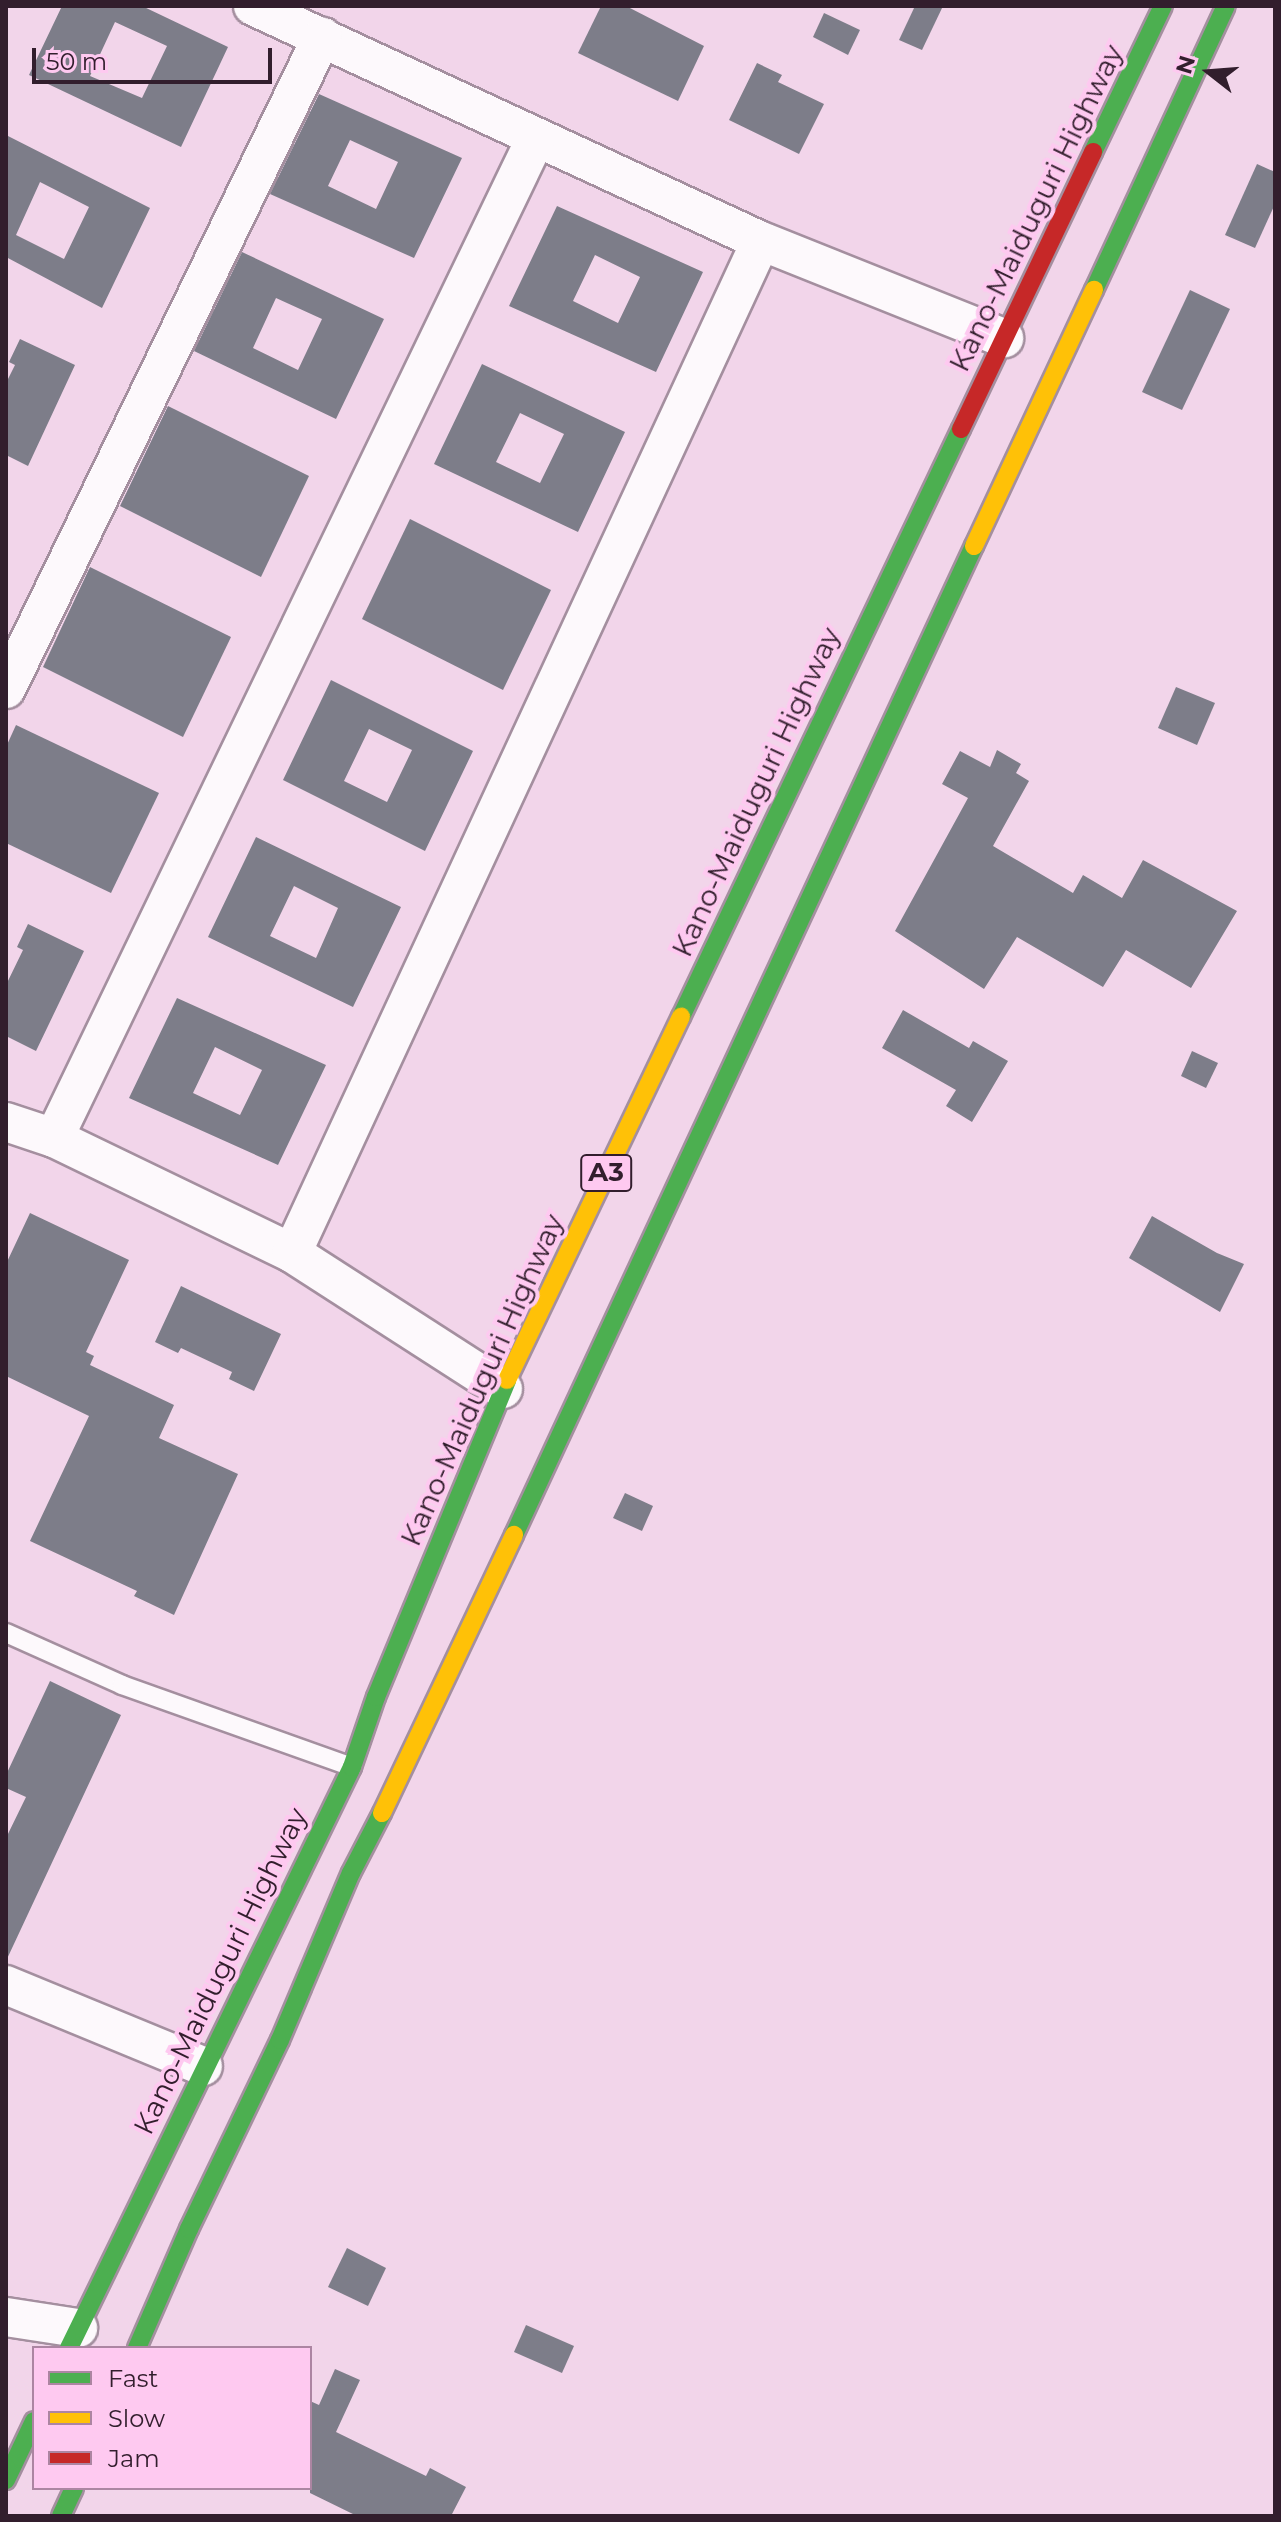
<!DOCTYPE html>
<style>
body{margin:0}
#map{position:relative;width:1281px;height:2522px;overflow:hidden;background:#f2d5ea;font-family:Montserrat,sans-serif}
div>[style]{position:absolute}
.building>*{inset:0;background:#7d7d89}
.roads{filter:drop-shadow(2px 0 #a48f9f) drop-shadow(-2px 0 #a48f9f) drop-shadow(0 2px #a48f9f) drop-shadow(0 -2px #a48f9f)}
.lane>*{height:18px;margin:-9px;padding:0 9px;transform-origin:9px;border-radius:9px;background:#fdf9fc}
.street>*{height:38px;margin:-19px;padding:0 19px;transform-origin:19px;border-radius:19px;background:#fdf9fc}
.fast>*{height:18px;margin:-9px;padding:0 9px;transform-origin:9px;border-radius:9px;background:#4caf50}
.slow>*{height:18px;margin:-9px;padding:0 9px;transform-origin:9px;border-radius:9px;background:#ffc107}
.jam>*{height:18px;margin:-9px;padding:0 9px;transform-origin:9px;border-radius:9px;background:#c62828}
span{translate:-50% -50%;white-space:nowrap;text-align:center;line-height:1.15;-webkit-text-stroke:8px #fec9f0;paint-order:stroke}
.shield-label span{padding:2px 6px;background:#fec9f0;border:2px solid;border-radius:6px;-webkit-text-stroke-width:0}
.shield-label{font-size:26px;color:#321e2d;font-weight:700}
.street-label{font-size:28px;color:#321e2d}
.frame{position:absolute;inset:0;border:8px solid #321e2d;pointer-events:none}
.legend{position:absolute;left:32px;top:2346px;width:280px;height:144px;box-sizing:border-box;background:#fec9f0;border:2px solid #ac85a2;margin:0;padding:10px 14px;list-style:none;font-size:24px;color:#321e2d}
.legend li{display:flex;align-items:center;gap:16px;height:40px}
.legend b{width:40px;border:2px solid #ac85a2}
.north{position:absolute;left:1169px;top:32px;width:80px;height:80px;-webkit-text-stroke:6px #fec9f0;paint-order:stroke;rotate:287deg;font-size:22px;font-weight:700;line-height:32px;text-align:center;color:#321e2d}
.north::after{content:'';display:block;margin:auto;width:28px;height:36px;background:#321e2d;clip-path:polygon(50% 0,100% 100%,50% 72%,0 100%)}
.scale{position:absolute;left:32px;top:48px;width:240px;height:36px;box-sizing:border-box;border:4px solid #321e2d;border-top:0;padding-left:10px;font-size:24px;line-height:28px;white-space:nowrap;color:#321e2d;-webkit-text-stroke:6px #fec9f0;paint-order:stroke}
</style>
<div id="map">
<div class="building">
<i style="clip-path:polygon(evenodd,62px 6px,142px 6px,228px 47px,181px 147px,29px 75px,62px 6px,115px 22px,167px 46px,142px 98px,90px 76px,115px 22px)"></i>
<i style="clip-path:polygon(601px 6px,626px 6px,704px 46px,678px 101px,578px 53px)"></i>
<i style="clip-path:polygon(915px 6px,943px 6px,922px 50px,899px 40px)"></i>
<i style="clip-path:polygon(824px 13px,860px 30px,848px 55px,813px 37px)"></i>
<i style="clip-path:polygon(757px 63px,782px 75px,778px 82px,824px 104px,799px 154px,729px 120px)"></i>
<i style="clip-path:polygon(evenodd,319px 94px,462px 158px,414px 258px,270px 194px,319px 94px,350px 140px,398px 162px,376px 209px,328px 186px,350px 140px)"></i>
<i style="clip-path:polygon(evenodd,6px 135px,150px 208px,102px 308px,6px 257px,6px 135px,40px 182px,89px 207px,64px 259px,16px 235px,40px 182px)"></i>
<i style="clip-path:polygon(1257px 164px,1275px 172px,1275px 204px,1255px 248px,1225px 235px)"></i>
<i style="clip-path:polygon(evenodd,557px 206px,703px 272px,656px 372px,509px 306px,557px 206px,595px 255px,640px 277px,618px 323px,573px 301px,595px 255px)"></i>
<i style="clip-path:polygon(evenodd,242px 252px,384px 319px,336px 419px,194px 351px,242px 252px,276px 298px,322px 319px,298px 370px,253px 348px,276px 298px)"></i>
<i style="clip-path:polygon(1190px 290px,1230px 309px,1182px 410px,1142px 392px)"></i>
<i style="clip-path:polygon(20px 339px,75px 365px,28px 466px,6px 455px,6px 383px,15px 365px,9px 362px)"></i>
<i style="clip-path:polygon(evenodd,482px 364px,625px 432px,578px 532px,434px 464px,482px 364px,520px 413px,564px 434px,540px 483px,496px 462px,520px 413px)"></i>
<i style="clip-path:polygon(168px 406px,309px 476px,261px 577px,120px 506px)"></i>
<i style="clip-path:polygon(410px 519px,551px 590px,503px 690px,362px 619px)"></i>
<i style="clip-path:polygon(90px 567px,231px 637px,183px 737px,43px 667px)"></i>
<i style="clip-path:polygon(evenodd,331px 680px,473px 751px,425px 851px,283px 780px,331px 680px,369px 729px,412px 750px,387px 802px,344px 781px,369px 729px)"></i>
<i style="clip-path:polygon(1176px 687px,1215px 703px,1197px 745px,1158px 728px)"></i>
<i style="clip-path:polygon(16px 725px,159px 793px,111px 893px,6px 843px,6px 747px)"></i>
<i style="clip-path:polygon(997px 750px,1021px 764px,1016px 773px,1029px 781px,993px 846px,1073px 893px,1083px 875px,1122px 898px,1143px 860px,1237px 911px,1191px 988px,1126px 950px,1103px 987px,1017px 937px,984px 989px,895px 931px,968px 798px,942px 784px,960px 751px,990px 767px)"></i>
<i style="clip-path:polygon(evenodd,256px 837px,401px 907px,353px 1007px,208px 937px,256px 837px,294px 886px,338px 908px,316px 958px,270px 936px,294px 886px)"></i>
<i style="clip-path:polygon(28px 924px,84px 951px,36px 1051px,6px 1036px,6px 985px,23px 950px,17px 947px)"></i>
<i style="clip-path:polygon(evenodd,177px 998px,326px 1065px,278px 1165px,129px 1098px,177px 998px,215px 1047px,262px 1070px,240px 1115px,193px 1093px,215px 1047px)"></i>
<i style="clip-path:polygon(903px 1010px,969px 1048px,973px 1041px,1008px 1061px,972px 1122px,946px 1106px,956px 1090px,882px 1048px)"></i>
<i style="clip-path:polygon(1192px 1051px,1218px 1063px,1206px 1088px,1181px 1076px)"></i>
<i style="clip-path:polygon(30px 1213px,129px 1260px,86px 1352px,94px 1356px,90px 1365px,174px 1405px,159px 1438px,238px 1474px,174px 1615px,134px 1596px,137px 1591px,30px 1541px,89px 1416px,6px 1376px,6px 1264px)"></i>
<i style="clip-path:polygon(1152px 1216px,1217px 1253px,1244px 1264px,1220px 1312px,1129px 1258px)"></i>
<i style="clip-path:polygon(181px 1286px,281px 1334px,254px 1391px,229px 1379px,232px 1372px,181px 1348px,178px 1353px,155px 1342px)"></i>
<i style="clip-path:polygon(625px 1493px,653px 1506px,642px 1531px,613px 1518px)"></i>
<i style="clip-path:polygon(50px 1681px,121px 1715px,6px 1961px,6px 1838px,26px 1797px,6px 1788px,6px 1775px)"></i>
<i style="clip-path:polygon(347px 2248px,386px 2268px,368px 2306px,328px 2287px)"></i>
<i style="clip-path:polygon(526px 2325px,574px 2346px,562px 2373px,514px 2352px)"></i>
<i style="clip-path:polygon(335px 2369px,360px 2380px,336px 2432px,426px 2476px,430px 2468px,466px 2487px,451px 2516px,357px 2516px,310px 2493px,310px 2401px,319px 2405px)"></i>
</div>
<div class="roads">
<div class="lane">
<i style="left:6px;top:1633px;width:127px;rotate:24.1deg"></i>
<i style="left:122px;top:1685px;width:244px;rotate:19.6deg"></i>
</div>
<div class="street">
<i style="left:253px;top:6px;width:560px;rotate:24.83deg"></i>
<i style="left:761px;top:241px;width:262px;rotate:21.8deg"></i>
<i style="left:6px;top:689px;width:725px;rotate:-64.14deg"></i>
<i style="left:6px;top:1122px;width:51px;rotate:18.4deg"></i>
<i style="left:54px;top:1138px;width:264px;rotate:25.8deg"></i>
<i style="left:292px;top:1253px;width:251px;rotate:32.8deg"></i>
<i style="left:54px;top:1138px;width:1110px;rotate:-64.27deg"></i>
<i style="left:292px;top:1253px;width:1115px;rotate:-65.14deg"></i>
<i style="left:6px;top:1985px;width:213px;rotate:22.4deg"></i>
<i style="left:6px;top:2317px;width:73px;rotate:8.7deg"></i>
</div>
<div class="fast">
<i style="left:1093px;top:152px;width:162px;rotate:-64.4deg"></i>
<i style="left:1094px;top:290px;width:313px;rotate:-65.1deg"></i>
<i style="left:681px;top:1017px;width:651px;rotate:-64.54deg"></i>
<i style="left:514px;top:1535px;width:1091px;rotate:-65.06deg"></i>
<i style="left:69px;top:2348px;width:646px;rotate:-64.03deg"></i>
<i style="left:352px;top:1767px;width:74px;rotate:-71.1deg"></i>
<i style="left:376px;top:1697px;width:343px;rotate:-67.5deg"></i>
<i style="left:137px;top:2348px;width:130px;rotate:-66.4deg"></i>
<i style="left:189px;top:2229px;width:210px;rotate:-64.3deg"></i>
<i style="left:280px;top:2040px;width:181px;rotate:-67deg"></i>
<i style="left:351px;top:1873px;width:68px;rotate:-62.7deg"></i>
<i style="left:6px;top:2480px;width:65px;rotate:-64.6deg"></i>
<i style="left:61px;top:2516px;width:31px;rotate:-65deg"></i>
</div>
<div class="slow">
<i style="left:974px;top:546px;width:283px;rotate:-64.9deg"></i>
<i style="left:507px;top:1380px;width:403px;rotate:-64.4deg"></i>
<i style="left:382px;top:1813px;width:308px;rotate:-64.6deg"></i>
</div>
<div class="jam">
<i style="left:961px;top:429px;width:307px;rotate:-64.5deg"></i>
</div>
</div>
<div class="shield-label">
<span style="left:606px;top:1173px">A3</span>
</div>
<div class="street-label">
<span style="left:1036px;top:208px;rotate:-64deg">Kano-Maiduguri Highway</span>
<span style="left:756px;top:792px;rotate:-65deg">Kano-Maiduguri Highway</span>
<span style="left:482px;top:1380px;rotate:-66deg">Kano-Maiduguri Highway</span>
<span style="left:220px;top:1971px;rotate:-64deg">Kano-Maiduguri Highway</span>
</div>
<div class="frame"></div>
<ul class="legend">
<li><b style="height:10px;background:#4caf50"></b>Fast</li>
<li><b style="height:10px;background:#ffc107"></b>Slow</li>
<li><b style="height:10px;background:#c62828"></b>Jam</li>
</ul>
<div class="north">N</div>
<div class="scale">50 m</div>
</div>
